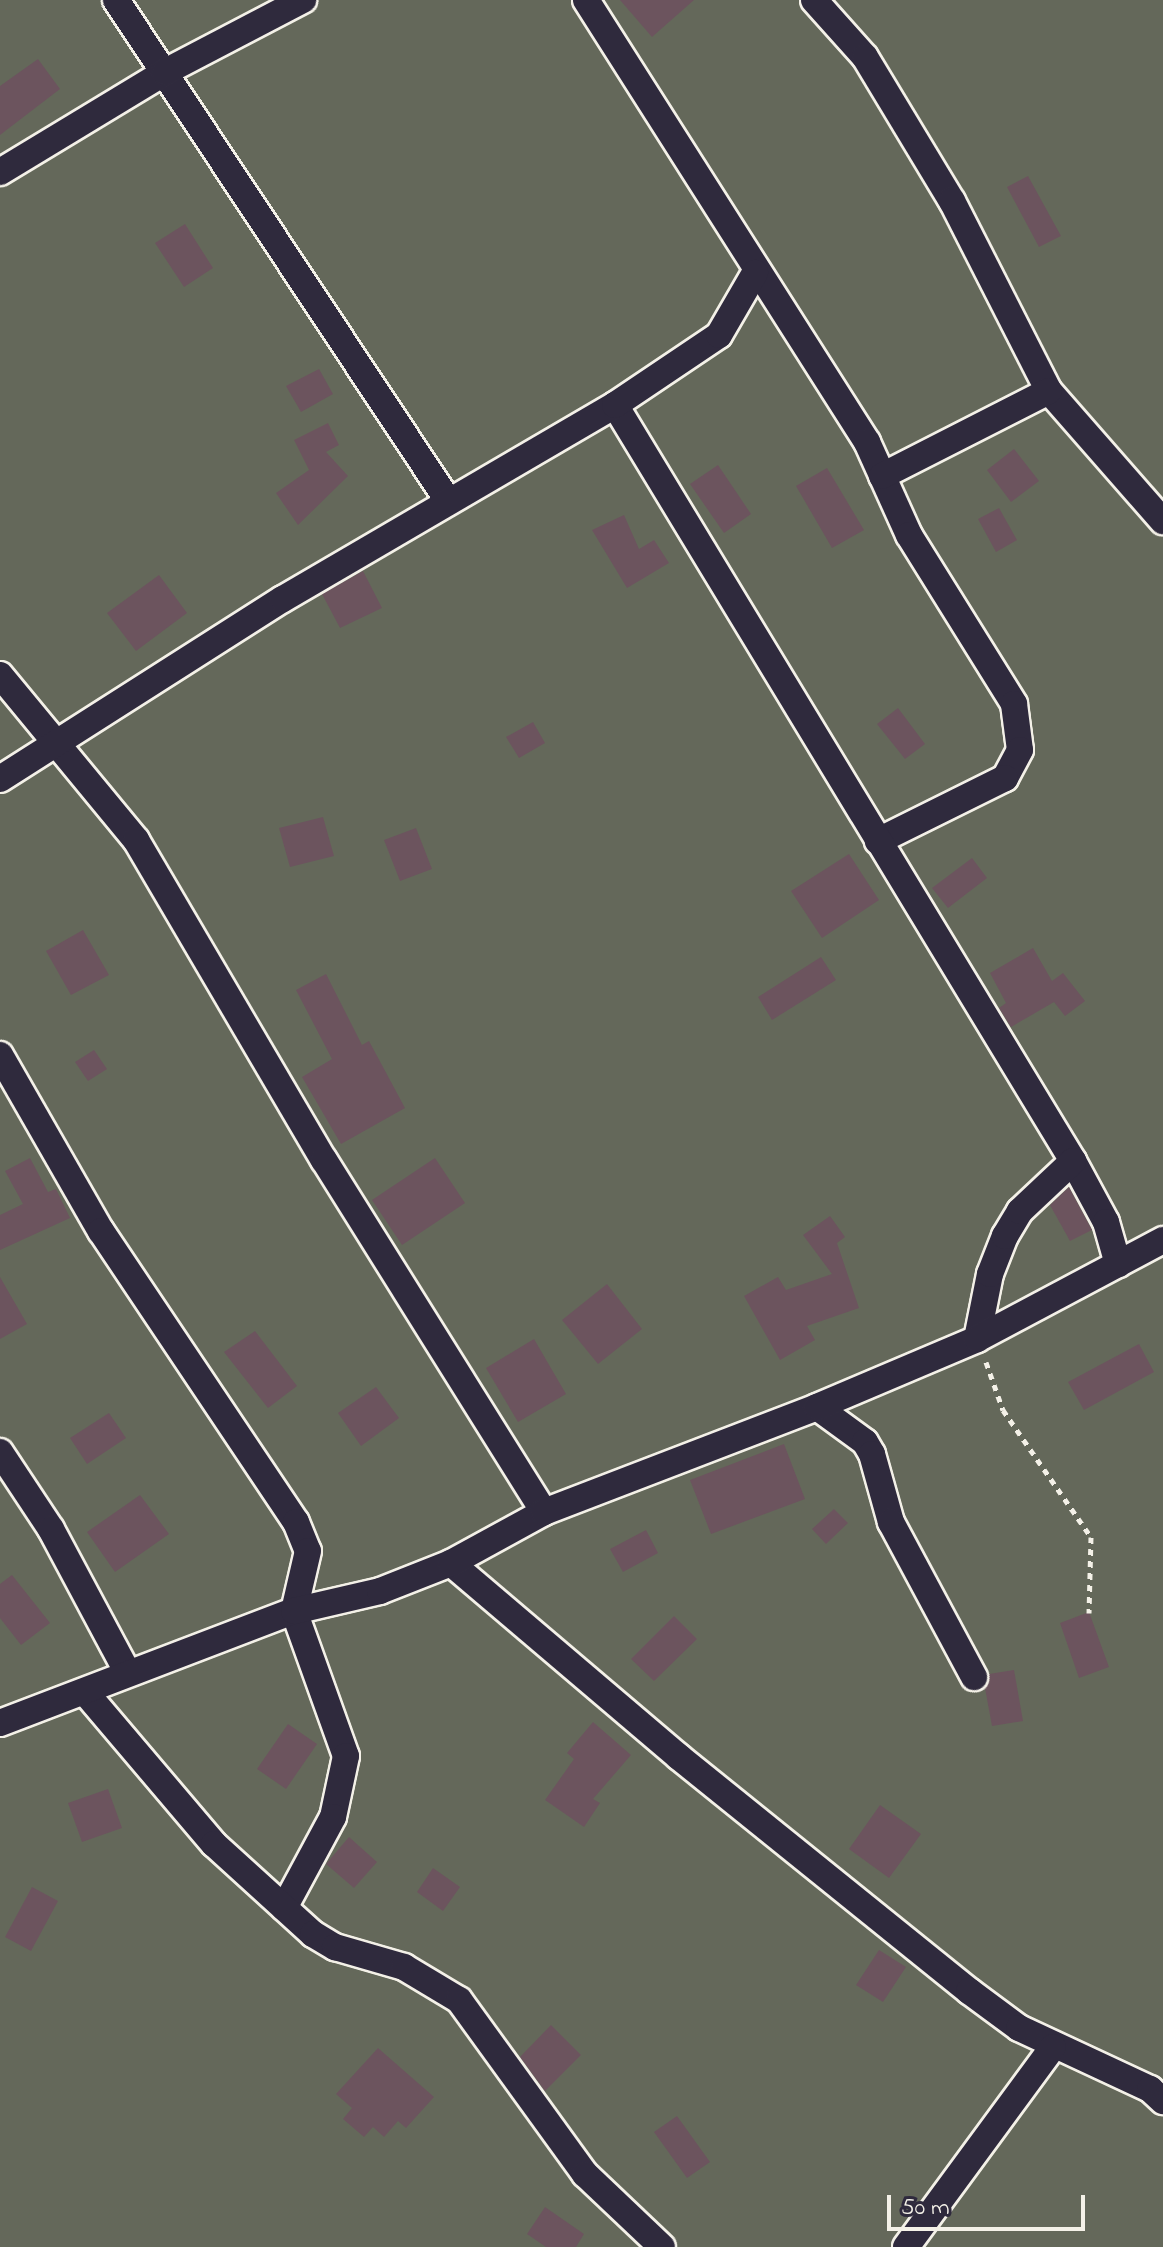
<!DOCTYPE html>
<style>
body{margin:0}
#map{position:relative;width:1163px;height:2247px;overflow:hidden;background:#413747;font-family:"Indie Flower",sans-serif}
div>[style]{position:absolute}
.green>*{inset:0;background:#64685a}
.building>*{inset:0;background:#6c545e}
.path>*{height:5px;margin-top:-2.5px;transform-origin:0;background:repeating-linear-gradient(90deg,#f4f1e8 0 6px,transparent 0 12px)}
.roads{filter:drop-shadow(2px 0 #f4f1e8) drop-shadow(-2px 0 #f4f1e8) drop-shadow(0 2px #f4f1e8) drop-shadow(0 -2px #f4f1e8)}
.street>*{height:26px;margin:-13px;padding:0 13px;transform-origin:13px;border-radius:13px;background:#2f2a3d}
span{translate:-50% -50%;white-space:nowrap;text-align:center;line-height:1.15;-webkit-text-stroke:8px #2f2a3d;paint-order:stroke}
.scale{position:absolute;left:887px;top:2195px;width:198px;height:36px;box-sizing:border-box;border:4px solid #f4f1e8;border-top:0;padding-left:10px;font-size:24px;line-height:28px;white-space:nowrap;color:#f4f1e8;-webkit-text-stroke:6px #2f2a3d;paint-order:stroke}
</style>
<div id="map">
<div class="green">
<i style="clip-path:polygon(0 0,1163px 0,1163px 2247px,0 2247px)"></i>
</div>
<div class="building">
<i style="clip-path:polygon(620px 0,694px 0,652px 37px)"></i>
<i style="clip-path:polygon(38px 59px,60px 89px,0 135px,0 86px)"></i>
<i style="clip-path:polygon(1028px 176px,1061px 236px,1039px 247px,1007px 187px)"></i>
<i style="clip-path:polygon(185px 224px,213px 268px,184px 287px,155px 243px)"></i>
<i style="clip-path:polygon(319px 369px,333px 394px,301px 412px,286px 386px)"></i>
<i style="clip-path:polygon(328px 423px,339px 445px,326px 452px,348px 476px,298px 525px,276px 493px,309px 470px,294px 440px)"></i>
<i style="clip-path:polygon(1014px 449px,1039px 481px,1011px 502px,987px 470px)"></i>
<i style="clip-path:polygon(718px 465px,751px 514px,724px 533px,690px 484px)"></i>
<i style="clip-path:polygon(827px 468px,864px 530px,832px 548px,796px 486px)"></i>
<i style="clip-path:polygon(999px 508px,1017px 540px,996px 552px,978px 519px)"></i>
<i style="clip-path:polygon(624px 515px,639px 549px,654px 540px,669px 563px,627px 588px,592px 530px)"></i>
<i style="clip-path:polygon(363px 571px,382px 608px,340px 628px,322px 594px)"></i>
<i style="clip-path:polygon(159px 575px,187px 613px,136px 651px,107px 613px)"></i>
<i style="clip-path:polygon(898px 708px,925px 744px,905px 759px,877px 724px)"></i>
<i style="clip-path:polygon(533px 722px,545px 743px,519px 758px,506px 737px)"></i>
<i style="clip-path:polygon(323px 817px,334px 856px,290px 867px,279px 828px)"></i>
<i style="clip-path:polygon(416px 828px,432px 869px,400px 881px,384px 840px)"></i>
<i style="clip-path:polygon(849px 854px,879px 900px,822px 938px,791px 891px)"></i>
<i style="clip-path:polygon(972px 858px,987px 878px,948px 908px,932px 888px)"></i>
<i style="clip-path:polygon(83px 930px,109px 975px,71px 995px,46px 951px)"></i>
<i style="clip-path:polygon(1033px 948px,1052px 981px,1063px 973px,1085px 1001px,1065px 1016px,1054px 1002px,1011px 1027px,999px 1008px,1006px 1003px,990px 973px)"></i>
<i style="clip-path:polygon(821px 957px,836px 980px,772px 1020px,758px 997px)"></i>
<i style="clip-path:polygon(326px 974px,362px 1045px,369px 1041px,405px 1108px,341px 1144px,302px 1077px,332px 1059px,296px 990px)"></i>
<i style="clip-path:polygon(94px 1050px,107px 1069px,88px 1081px,75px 1062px)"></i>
<i style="clip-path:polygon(30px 1158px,48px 1192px,56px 1189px,70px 1218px,0 1250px,0 1215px,23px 1204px,5px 1171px)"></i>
<i style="clip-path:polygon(435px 1158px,465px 1203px,402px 1245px,372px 1200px)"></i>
<i style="clip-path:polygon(1069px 1187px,1092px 1230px,1070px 1241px,1050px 1205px)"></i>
<i style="clip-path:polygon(830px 1216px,845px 1237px,837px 1243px,859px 1308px,807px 1326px,815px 1340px,780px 1360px,744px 1296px,778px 1277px,786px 1290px,832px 1274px,803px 1235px)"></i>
<i style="clip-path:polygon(0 1277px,27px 1324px,0 1339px)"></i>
<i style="clip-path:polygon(607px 1284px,642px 1329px,598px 1364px,562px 1320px)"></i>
<i style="clip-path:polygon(255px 1331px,297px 1386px,268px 1408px,224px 1352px)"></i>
<i style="clip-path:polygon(534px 1339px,566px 1394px,518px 1422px,486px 1368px)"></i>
<i style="clip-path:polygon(1139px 1344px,1154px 1372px,1084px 1410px,1068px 1382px)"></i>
<i style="clip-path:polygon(376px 1387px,399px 1418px,361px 1446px,338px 1413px)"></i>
<i style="clip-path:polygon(109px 1413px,126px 1438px,87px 1464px,70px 1438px)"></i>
<i style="clip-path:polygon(784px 1444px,805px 1499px,711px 1534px,690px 1480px)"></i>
<i style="clip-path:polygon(140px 1495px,169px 1534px,115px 1572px,87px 1532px)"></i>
<i style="clip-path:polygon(834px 1509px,848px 1523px,826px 1544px,812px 1529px)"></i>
<i style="clip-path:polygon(646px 1530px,658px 1553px,623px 1572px,610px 1549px)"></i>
<i style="clip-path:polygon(12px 1575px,50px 1623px,21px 1645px,0 1618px,0 1584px)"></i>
<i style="clip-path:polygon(1089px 1612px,1109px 1667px,1079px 1678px,1060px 1623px)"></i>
<i style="clip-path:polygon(674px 1616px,697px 1639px,654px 1681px,631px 1659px)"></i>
<i style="clip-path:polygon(1014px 1670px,1023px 1721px,992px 1726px,985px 1688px,989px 1674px)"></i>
<i style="clip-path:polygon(593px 1722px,631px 1755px,593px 1799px,600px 1803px,584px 1827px,545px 1800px,574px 1759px,567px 1753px)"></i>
<i style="clip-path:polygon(288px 1724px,317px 1744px,286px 1789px,257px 1769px)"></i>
<i style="clip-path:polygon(108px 1789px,122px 1828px,82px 1842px,68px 1803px)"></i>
<i style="clip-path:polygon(880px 1805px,921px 1834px,889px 1878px,849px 1849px)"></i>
<i style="clip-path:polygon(349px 1837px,377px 1862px,354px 1888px,326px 1864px)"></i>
<i style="clip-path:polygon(433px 1868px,460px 1887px,443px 1911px,417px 1892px)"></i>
<i style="clip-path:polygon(32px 1887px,58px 1901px,31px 1951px,5px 1937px)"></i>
<i style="clip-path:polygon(879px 1950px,906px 1967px,883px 2002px,856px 1985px)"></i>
<i style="clip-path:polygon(551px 2025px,581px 2055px,545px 2091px,520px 2057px)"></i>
<i style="clip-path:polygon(378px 2048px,434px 2097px,406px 2128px,398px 2121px,384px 2137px,373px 2127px,364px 2137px,343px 2119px,352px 2108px,336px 2094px)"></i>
<i style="clip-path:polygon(677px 2116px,710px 2162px,687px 2178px,654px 2132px)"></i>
<i style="clip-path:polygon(545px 2207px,584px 2234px,576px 2247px,546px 2247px,527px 2234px)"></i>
</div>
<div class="path">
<i style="left:986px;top:1362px;width:51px;rotate:70.5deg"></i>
<i style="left:1003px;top:1410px;width:155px;rotate:55.3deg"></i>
<i style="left:1091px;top:1537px;width:76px;rotate:91.5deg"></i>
</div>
<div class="roads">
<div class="street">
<i style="left:116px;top:0;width:602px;rotate:56.44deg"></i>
<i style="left:586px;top:0;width:524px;rotate:57.55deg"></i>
<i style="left:867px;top:442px;width:102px;rotate:65.7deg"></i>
<i style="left:909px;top:535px;width:199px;rotate:58.1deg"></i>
<i style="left:1014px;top:704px;width:46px;rotate:82.6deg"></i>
<i style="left:1020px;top:750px;width:32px;rotate:118deg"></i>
<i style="left:1005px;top:778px;width:142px;rotate:153.6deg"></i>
<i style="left:814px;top:0;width:76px;rotate:48.2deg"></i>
<i style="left:865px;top:57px;width:168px;rotate:58.9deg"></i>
<i style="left:952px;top:201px;width:213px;rotate:63deg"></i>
<i style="left:1049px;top:391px;width:173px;rotate:48.8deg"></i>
<i style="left:0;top:172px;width:193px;rotate:-31.2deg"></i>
<i style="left:165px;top:72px;width:156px;rotate:-27.6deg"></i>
<i style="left:615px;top:405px;width:884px;rotate:58.79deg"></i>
<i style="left:1073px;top:1161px;width:69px;rotate:61.6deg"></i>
<i style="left:1106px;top:1222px;width:44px;rotate:74.1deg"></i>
<i style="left:882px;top:476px;width:187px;rotate:-27deg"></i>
<i style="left:0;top:675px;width:214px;rotate:50.5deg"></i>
<i style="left:136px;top:840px;width:371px;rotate:59.6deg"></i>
<i style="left:324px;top:1160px;width:415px;rotate:58deg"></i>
<i style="left:0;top:779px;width:335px;rotate:-32.5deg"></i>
<i style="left:283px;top:599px;width:385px;rotate:-30.3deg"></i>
<i style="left:615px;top:405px;width:125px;rotate:-33.9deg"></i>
<i style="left:719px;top:335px;width:72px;rotate:-59.9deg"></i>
<i style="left:0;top:1055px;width:203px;rotate:60.2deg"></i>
<i style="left:101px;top:1231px;width:350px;rotate:56.2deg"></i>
<i style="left:296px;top:1522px;width:31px;rotate:68deg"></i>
<i style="left:308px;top:1551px;width:62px;rotate:103.1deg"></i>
<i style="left:294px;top:1611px;width:154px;rotate:70.3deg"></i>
<i style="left:346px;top:1756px;width:62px;rotate:102deg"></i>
<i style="left:333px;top:1817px;width:103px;rotate:118.3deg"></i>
<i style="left:977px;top:1339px;width:66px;rotate:-78.7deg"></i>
<i style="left:990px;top:1274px;width:41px;rotate:-68.5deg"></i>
<i style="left:1005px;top:1236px;width:29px;rotate:-59deg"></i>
<i style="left:1020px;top:1211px;width:73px;rotate:-43.3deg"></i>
<i style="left:817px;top:1407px;width:59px;rotate:36.1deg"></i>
<i style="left:865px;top:1442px;width:14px;rotate:60deg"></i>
<i style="left:872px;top:1454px;width:71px;rotate:74.4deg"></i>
<i style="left:891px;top:1522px;width:176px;rotate:61.8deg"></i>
<i style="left:0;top:1452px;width:92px;rotate:56.5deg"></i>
<i style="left:51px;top:1529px;width:163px;rotate:61.9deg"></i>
<i style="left:451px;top:1563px;width:299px;rotate:40.4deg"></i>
<i style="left:679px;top:1757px;width:373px;rotate:38.9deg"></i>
<i style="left:969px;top:1991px;width:62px;rotate:36.5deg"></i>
<i style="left:1019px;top:2028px;width:145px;rotate:25deg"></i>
<i style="left:1150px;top:2089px;width:18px;rotate:43deg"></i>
<i style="left:85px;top:1692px;width:199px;rotate:49.7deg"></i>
<i style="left:214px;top:1844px;width:134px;rotate:42.3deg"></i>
<i style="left:313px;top:1934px;width:26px;rotate:31deg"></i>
<i style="left:335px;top:1947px;width:72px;rotate:16.2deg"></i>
<i style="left:404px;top:1967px;width:64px;rotate:31deg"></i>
<i style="left:459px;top:2000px;width:215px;rotate:54.1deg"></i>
<i style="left:585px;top:2174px;width:106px;rotate:43.5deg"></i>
<i style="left:0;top:1723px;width:315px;rotate:-20.9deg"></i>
<i style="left:294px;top:1611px;width:88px;rotate:-13.1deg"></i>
<i style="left:380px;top:1591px;width:76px;rotate:-21.5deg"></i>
<i style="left:451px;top:1563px;width:106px;rotate:-28.7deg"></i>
<i style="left:544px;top:1512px;width:292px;rotate:-21deg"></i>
<i style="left:817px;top:1407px;width:174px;rotate:-23deg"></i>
<i style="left:977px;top:1339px;width:211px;rotate:-28deg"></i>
<i style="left:906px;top:2247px;width:248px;rotate:-53.7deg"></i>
</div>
</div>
<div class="scale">50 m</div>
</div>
